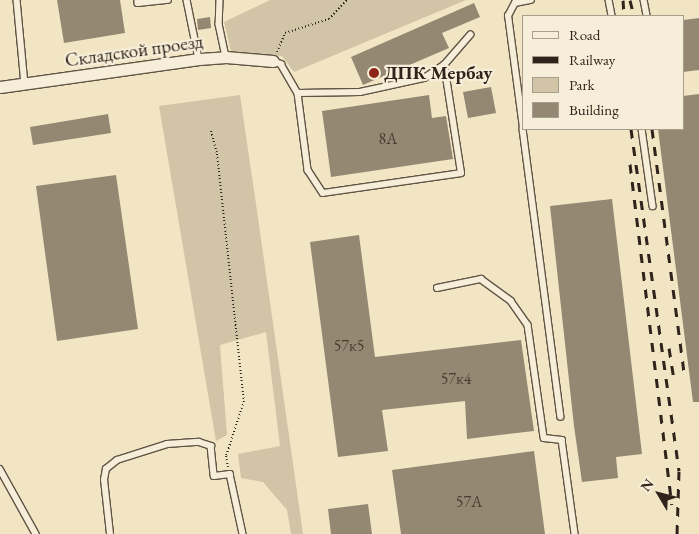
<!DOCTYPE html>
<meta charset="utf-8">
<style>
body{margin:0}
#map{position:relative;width:699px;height:534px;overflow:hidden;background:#f2e5c4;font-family:"EB Garamond",serif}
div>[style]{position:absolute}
.green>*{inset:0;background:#d1c4a7}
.building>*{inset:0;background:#958873}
.path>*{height:2px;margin-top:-1px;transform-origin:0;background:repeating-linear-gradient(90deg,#30231b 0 1px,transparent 0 3.5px)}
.roads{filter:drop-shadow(1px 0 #605445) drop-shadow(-1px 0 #605445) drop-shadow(0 1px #605445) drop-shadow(0 -1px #605445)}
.lane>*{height:5.5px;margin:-2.75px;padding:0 2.75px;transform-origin:2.75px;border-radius:2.75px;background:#f7eed9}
.street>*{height:11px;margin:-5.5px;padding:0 5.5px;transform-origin:5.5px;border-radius:5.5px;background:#f7eed9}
.rail>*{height:3px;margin-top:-1.5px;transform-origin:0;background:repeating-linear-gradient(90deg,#30231b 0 9px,transparent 0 18px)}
.dots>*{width:14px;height:14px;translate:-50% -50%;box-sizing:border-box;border:2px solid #f7eed9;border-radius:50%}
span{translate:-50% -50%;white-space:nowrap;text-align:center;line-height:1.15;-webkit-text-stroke:4.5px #f7eed9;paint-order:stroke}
.number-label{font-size:16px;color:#493c31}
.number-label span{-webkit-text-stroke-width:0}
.street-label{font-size:19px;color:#30231b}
.poi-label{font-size:19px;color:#30231b;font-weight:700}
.left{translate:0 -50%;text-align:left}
.legend{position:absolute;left:522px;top:15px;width:162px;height:115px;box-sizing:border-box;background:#f7eed9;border:1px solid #a79d8d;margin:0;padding:6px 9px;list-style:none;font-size:15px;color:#30231b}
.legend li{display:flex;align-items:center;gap:10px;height:25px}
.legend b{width:25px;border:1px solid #a79d8d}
.north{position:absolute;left:634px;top:469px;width:50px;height:50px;-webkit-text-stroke:4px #f7eed9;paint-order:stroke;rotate:307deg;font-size:14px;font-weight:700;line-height:20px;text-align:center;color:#30231b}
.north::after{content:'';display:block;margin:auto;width:18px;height:22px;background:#30231b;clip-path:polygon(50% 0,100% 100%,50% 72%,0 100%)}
</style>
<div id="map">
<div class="green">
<i style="clip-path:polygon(270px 0,466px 0,294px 72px,282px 56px,231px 51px,224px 22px)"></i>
<i style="clip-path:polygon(240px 95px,257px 211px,303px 534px,291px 534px,287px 510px,263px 482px,241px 478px,238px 454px,280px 446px,266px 332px,220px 345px,227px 435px,216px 441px,159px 106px)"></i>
</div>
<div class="building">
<i style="clip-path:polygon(57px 0,120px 0,125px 33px,64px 43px)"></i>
<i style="clip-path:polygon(474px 3px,480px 17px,442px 33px,449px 48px,363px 85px,351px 57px)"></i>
<i style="clip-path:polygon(210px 17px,211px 28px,198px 30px,197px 19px)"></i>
<i style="clip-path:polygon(699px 18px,699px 70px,683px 72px,683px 20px)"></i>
<i style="clip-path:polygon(491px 87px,496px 113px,468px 118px,463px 92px)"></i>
<i style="clip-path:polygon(699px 94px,699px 402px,693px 402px,658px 129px,683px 129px,683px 96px)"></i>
<i style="clip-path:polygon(429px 95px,432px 118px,446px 116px,453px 159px,331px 177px,322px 111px)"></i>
<i style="clip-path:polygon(108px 114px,111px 133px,33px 145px,30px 127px)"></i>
<i style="clip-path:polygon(116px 175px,138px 329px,57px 341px,36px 186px)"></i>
<i style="clip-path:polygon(612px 199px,642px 454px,616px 457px,618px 478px,582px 482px,574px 426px,550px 206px)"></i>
<i style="clip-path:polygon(359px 235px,375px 357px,521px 340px,534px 431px,467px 439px,465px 401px,382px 410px,388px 451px,338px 457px,310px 242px)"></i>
<i style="clip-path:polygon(534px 451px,545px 534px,401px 534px,392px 470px)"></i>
<i style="clip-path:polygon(368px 504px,372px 534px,331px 534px,328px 509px)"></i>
</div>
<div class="path">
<i style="left:277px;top:52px;width:21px;rotate:-67deg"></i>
<i style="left:285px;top:33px;width:46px;rotate:-17.7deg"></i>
<i style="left:329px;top:19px;width:26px;rotate:-47deg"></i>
<i style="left:211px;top:131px;width:24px;rotate:75deg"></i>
<i style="left:217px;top:154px;width:248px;rotate:83.8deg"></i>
<i style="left:244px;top:401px;width:58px;rotate:108.1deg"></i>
<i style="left:226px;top:456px;width:11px;rotate:80deg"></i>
</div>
<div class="roads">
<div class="lane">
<i style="left:17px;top:0;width:84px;rotate:84.6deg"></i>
<i style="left:138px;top:0;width:3px;rotate:90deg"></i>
<i style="left:138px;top:3px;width:30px;rotate:-6deg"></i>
<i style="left:187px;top:0;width:60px;rotate:78.5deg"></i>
<i style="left:220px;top:0;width:24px;rotate:92deg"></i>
<i style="left:219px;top:24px;width:34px;rotate:78deg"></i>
<i style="left:609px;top:0;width:16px;rotate:79deg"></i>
<i style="left:644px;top:0;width:16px;rotate:79deg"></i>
<i style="left:273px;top:61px;width:9px;rotate:21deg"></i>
<i style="left:281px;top:64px;width:34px;rotate:60deg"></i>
<i style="left:298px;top:93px;width:62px;rotate:-0.9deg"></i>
<i style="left:360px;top:92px;width:66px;rotate:-12.3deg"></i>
<i style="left:424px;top:78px;width:24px;rotate:-33deg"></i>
<i style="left:444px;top:65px;width:40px;rotate:-49deg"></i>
<i style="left:298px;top:93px;width:78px;rotate:82.6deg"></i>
<i style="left:308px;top:170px;width:27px;rotate:57deg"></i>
<i style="left:323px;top:193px;width:139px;rotate:-8.2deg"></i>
<i style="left:461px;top:173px;width:109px;rotate:-98.9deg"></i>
<i style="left:523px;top:128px;width:113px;rotate:-97.6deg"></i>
<i style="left:508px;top:16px;width:15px;rotate:-62deg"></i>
<i style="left:515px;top:3px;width:16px;rotate:-11deg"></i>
<i style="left:523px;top:129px;width:290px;rotate:82.5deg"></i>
<i style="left:642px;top:129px;width:78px;rotate:81.9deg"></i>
<i style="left:437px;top:288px;width:45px;rotate:-11.6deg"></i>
<i style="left:481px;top:279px;width:37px;rotate:36deg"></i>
<i style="left:511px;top:301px;width:29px;rotate:55deg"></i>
<i style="left:528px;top:325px;width:114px;rotate:81.9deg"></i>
<i style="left:544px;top:438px;width:18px;rotate:6deg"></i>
<i style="left:562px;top:440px;width:95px;rotate:82.1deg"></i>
<i style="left:0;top:469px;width:74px;rotate:61deg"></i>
<i style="left:110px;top:534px;width:54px;rotate:-96.3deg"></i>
<i style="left:104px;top:480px;width:11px;rotate:-80deg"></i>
<i style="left:106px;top:469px;width:14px;rotate:-39deg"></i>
<i style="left:117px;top:460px;width:52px;rotate:-17.7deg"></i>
<i style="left:167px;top:444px;width:32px;rotate:-4deg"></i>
<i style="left:199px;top:442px;width:13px;rotate:18deg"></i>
<i style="left:211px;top:446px;width:30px;rotate:84deg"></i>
<i style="left:214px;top:476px;width:16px;rotate:-7deg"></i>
<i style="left:230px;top:474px;width:61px;rotate:77.8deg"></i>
</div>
<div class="street">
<i style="left:0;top:87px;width:201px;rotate:-8deg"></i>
<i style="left:199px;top:59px;width:27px;rotate:-4deg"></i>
<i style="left:226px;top:57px;width:47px;rotate:4.9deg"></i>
</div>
</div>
<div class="rail">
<i style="left:623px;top:0;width:16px;rotate:86deg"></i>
<i style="left:630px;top:0;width:16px;rotate:76deg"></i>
<i style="left:631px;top:129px;width:345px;rotate:82deg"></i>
<i style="left:679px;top:471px;width:63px;rotate:91.8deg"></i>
<i style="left:652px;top:129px;width:251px;rotate:82.5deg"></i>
<i style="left:630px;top:164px;width:343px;rotate:83deg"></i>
<i style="left:669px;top:348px;width:31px;rotate:81deg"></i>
</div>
<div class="dots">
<i style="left:374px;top:73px;background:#8f2418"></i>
</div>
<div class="number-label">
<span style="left:388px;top:139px">8А</span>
<span style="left:349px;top:346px">57к5</span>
<span style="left:456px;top:379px">57к4</span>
<span style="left:469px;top:502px">57А</span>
</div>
<div class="street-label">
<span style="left:134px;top:51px;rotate:-8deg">Складской проезд</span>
</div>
<div class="poi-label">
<span class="left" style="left:384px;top:73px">ДПК Мербау</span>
</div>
<ul class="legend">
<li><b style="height:6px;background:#f7eed9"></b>Road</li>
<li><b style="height:6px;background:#30231b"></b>Railway</li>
<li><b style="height:14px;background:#d1c4a7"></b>Park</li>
<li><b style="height:14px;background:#958873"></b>Building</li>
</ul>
<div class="north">N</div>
</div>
